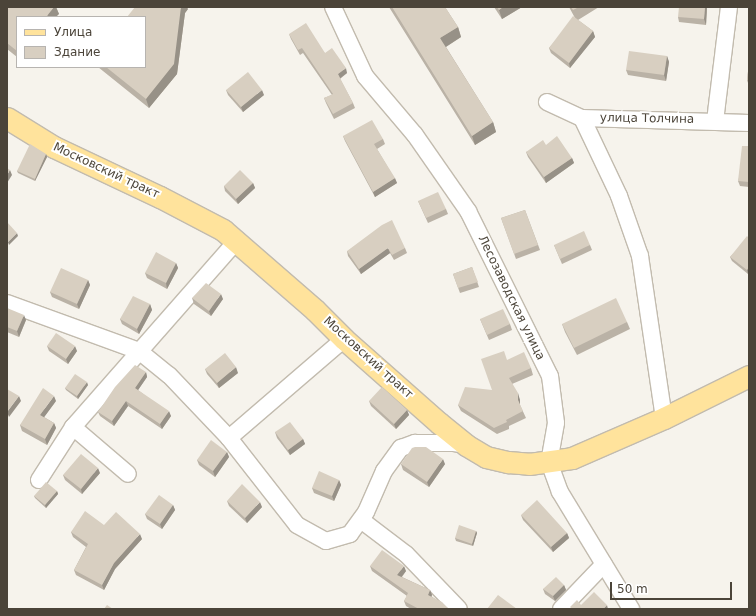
<!DOCTYPE html>
<meta charset="utf-8">
<style>
body{margin:0}
#map{position:relative;width:756px;height:616px;overflow:hidden;background:#f6f3ec;font-family:"DejaVu Sans",sans-serif}
div>[style]{position:absolute}
.roads{filter:drop-shadow(1px 0 #c2bbae) drop-shadow(-1px 0 #c2bbae) drop-shadow(0 1px #c2bbae) drop-shadow(0 -1px #c2bbae)}
.minor>*{height:16px;margin:-8px;padding:0 8px;transform-origin:8px;border-radius:8px;background:#fff}
.major>*{height:21px;margin:-10.5px;padding:0 10.5px;transform-origin:10.5px;border-radius:10.5px;background:#ffe39c}
.wall>*{inset:0;background:#bab2a6}
.shaded-wall>*{inset:0;background:#979187}
.building>*{inset:0;background:#d8cfc1}
span{translate:-50% -50%;white-space:nowrap;text-align:center;line-height:1.15;-webkit-text-stroke:4px #fff;paint-order:stroke}
.street-label{font-size:12px;color:#4b4439}
.frame{position:absolute;inset:0;border:8px solid #4b4439;pointer-events:none}
.legend{position:absolute;left:16px;top:16px;width:130px;height:52px;box-sizing:border-box;background:#fff;border:1px solid #b7b4b0;margin:0;padding:5px 7px;list-style:none;font-size:12px;color:#4b4439}
.legend li{display:flex;align-items:center;gap:8px;height:20px}
.legend b{width:20px;border:1px solid #b7b4b0}
.scale{position:absolute;left:610px;top:582px;width:122px;height:18px;box-sizing:border-box;border:2px solid #4b4439;border-top:0;padding-left:5px;font-size:12px;line-height:14px;white-space:nowrap;color:#4b4439;-webkit-text-stroke:3px #fff;paint-order:stroke}
</style>
<div id="map">
<div class="roads">
<div class="minor">
<i style="left:333px;top:7px;width:76px;rotate:65.1deg"></i>
<i style="left:365px;top:76px;width:77px;rotate:49.7deg"></i>
<i style="left:415px;top:135px;width:93px;rotate:55.1deg"></i>
<i style="left:468px;top:211px;width:184px;rotate:63.6deg"></i>
<i style="left:550px;top:376px;width:47px;rotate:82.7deg"></i>
<i style="left:556px;top:423px;width:40px;rotate:100deg"></i>
<i style="left:549px;top:462px;width:32px;rotate:70deg"></i>
<i style="left:560px;top:492px;width:137px;rotate:58.7deg"></i>
<i style="left:547px;top:102px;width:38px;rotate:25deg"></i>
<i style="left:582px;top:118px;width:167px;rotate:1.7deg"></i>
<i style="left:582px;top:118px;width:86px;rotate:64.6deg"></i>
<i style="left:619px;top:196px;width:64px;rotate:70.7deg"></i>
<i style="left:640px;top:256px;width:164px;rotate:81.6deg"></i>
<i style="left:715px;top:121px;width:115px;rotate:-83deg"></i>
<i style="left:7px;top:303px;width:140px;rotate:20deg"></i>
<i style="left:139px;top:351px;width:38px;rotate:39deg"></i>
<i style="left:169px;top:375px;width:87px;rotate:46.4deg"></i>
<i style="left:229px;top:438px;width:110px;rotate:52deg"></i>
<i style="left:297px;top:525px;width:33px;rotate:29deg"></i>
<i style="left:326px;top:541px;width:25px;rotate:-16deg"></i>
<i style="left:350px;top:534px;width:27px;rotate:-54deg"></i>
<i style="left:366px;top:512px;width:45px;rotate:-66.3deg"></i>
<i style="left:384px;top:471px;width:29px;rotate:-54deg"></i>
<i style="left:401px;top:448px;width:15px;rotate:-20deg"></i>
<i style="left:415px;top:443px;width:39px"></i>
<i style="left:454px;top:443px;width:12px;rotate:9deg"></i>
<i style="left:73px;top:427px;width:72px;rotate:40.5deg"></i>
<i style="left:229px;top:438px;width:152px;rotate:-40.7deg"></i>
<i style="left:39px;top:480px;width:63px;rotate:-57.3deg"></i>
<i style="left:73px;top:427px;width:249px;rotate:-48.7deg"></i>
<i style="left:361px;top:520px;width:56px;rotate:37.1deg"></i>
<i style="left:406px;top:554px;width:76px;rotate:46.1deg"></i>
<i style="left:561px;top:609px;width:62px;rotate:-46.3deg"></i>
</div>
<div class="major">
<i style="left:7px;top:118px;width:55px;rotate:31.7deg"></i>
<i style="left:54px;top:147px;width:117px;rotate:25.3deg"></i>
<i style="left:160px;top:197px;width:71px;rotate:27.6deg"></i>
<i style="left:223px;top:230px;width:122px;rotate:41deg"></i>
<i style="left:315px;top:310px;width:41px;rotate:45deg"></i>
<i style="left:344px;top:339px;width:127px;rotate:41.5deg"></i>
<i style="left:439px;top:423px;width:35px;rotate:39deg"></i>
<i style="left:466px;top:445px;width:23px;rotate:31deg"></i>
<i style="left:486px;top:457px;width:23px;rotate:13deg"></i>
<i style="left:508px;top:462px;width:21px;rotate:5deg"></i>
<i style="left:529px;top:464px;width:43px;rotate:-7.9deg"></i>
<i style="left:572px;top:458px;width:100px;rotate:-23.5deg"></i>
<i style="left:664px;top:418px;width:95px;rotate:-26.3deg"></i>
</div>
</div>
<div class="wall">
<i style="clip-path:polygon(7px 7px,56px 7px,59px 14px,17px 17px,17px 57px,7px 49px)"></i>
<i style="clip-path:polygon(389px 7px,445px 7px,458px 27px,461px 37px,446px 47px,493px 122px,496px 132px,475px 145px)"></i>
<i style="clip-path:polygon(494px 7px,522px 7px,502px 19px)"></i>
<i style="clip-path:polygon(569px 7px,599px 7px,578px 20px,593px 31px,595px 37px,570px 68px,551px 53px,549px 48px,575px 18px)"></i>
<i style="clip-path:polygon(707px 7px,706px 25px,679px 22px,678px 17px)"></i>
<i style="clip-path:polygon(188px 9px,185px 13px,177px 74px,149px 108px,98px 67px,145px 67px,145px 17px)"></i>
<i style="clip-path:polygon(289px 34px,325px 53px,347px 73px,340px 79px,353px 103px,355px 108px,334px 119px,326px 103px,324px 98px,332px 95px,303px 53px,300px 55px,291px 39px)"></i>
<i style="clip-path:polygon(667px 56px,669px 62px,666px 81px,628px 75px,626px 70px)"></i>
<i style="clip-path:polygon(749px 63px,749px 86px,747px 80px)"></i>
<i style="clip-path:polygon(226px 90px,264px 95px,243px 112px,228px 95px)"></i>
<i style="clip-path:polygon(343px 136px,383px 139px,385px 144px,377px 149px,397px 183px,375px 197px,345px 141px)"></i>
<i style="clip-path:polygon(546px 145px,572px 158px,574px 163px,546px 183px,528px 157px,526px 152px)"></i>
<i style="clip-path:polygon(749px 146px,749px 187px,740px 186px,738px 181px)"></i>
<i style="clip-path:polygon(46px 154px,47px 157px,35px 181px,18px 173px,17px 171px)"></i>
<i style="clip-path:polygon(253px 183px,255px 188px,238px 204px,225px 191px,224px 186px)"></i>
<i style="clip-path:polygon(418px 201px,446px 209px,448px 214px,428px 223px)"></i>
<i style="clip-path:polygon(525px 210px,540px 250px,516px 259px,501px 218px)"></i>
<i style="clip-path:polygon(749px 238px,749px 273px,748px 274px,732px 261px,730px 257px)"></i>
<i style="clip-path:polygon(554px 245px,590px 245px,592px 250px,562px 264px)"></i>
<i style="clip-path:polygon(405px 248px,407px 253px,394px 260px,390px 253px,361px 274px,348px 256px,347px 251px)"></i>
<i style="clip-path:polygon(176px 263px,178px 268px,167px 289px,147px 278px,145px 273px)"></i>
<i style="clip-path:polygon(472px 267px,479px 287px,460px 293px,453px 274px)"></i>
<i style="clip-path:polygon(88px 280px,90px 285px,79px 309px,52px 297px,50px 292px)"></i>
<i style="clip-path:polygon(192px 298px,223px 299px,211px 316px,194px 304px)"></i>
<i style="clip-path:polygon(150px 304px,152px 310px,139px 334px,122px 324px,120px 319px)"></i>
<i style="clip-path:polygon(7px 308px,26px 320px,19px 337px,7px 332px)"></i>
<i style="clip-path:polygon(480px 319px,510px 324px,512px 330px,489px 340px)"></i>
<i style="clip-path:polygon(627px 322px,630px 329px,577px 355px,565px 332px,562px 324px)"></i>
<i style="clip-path:polygon(47px 346px,77px 351px,68px 364px,49px 351px)"></i>
<i style="clip-path:polygon(507px 360px,531px 368px,533px 375px,512px 384px,520px 400px,520px 405px,526px 418px,509px 426px,509px 429px,497px 434px,461px 411px,458px 405px,492px 390px)"></i>
<i style="clip-path:polygon(205px 369px,238px 373px,219px 388px,207px 374px)"></i>
<i style="clip-path:polygon(146px 372px,147px 377px,138px 390px,171px 416px,162px 429px,128px 406px,114px 426px,100px 416px,98px 412px)"></i>
<i style="clip-path:polygon(88px 385px,78px 399px,66px 390px,65px 388px)"></i>
<i style="clip-path:polygon(56px 401px,44px 417px,54px 423px,56px 428px,47px 445px,22px 431px,20px 425px)"></i>
<i style="clip-path:polygon(369px 401px,407px 410px,409px 415px,396px 429px,371px 406px)"></i>
<i style="clip-path:polygon(275px 432px,303px 439px,305px 444px,290px 455px,277px 438px)"></i>
<i style="clip-path:polygon(227px 452px,229px 457px,215px 477px,199px 465px,197px 460px)"></i>
<i style="clip-path:polygon(401px 464px,445px 464px,429px 487px,403px 470px)"></i>
<i style="clip-path:polygon(100px 473px,82px 494px,65px 480px,63px 475px)"></i>
<i style="clip-path:polygon(339px 480px,341px 485px,334px 501px,314px 493px,312px 488px)"></i>
<i style="clip-path:polygon(57px 491px,58px 494px,46px 508px,35px 498px,34px 496px)"></i>
<i style="clip-path:polygon(227px 501px,262px 507px,247px 523px,229px 506px)"></i>
<i style="clip-path:polygon(173px 505px,175px 510px,162px 529px,147px 519px,145px 514px)"></i>
<i style="clip-path:polygon(521px 515px,567px 533px,569px 538px,553px 552px,523px 520px)"></i>
<i style="clip-path:polygon(104px 525px,142px 539px,115px 569px,104px 590px,76px 575px,74px 570px,86px 547px,73px 537px,71px 532px)"></i>
<i style="clip-path:polygon(476px 531px,477px 533px,473px 546px,456px 541px,455px 538px)"></i>
<i style="clip-path:polygon(370px 566px,406px 571px,402px 577px,430px 590px,432px 595px,431px 596px,449px 609px,411px 609px,406px 606px,404px 601px,407px 596px,372px 571px)"></i>
<i style="clip-path:polygon(564px 585px,566px 590px,555px 601px,545px 594px,543px 589px)"></i>
</div>
<div class="shaded-wall">
<i style="clip-path:polygon(54px 7px,56px 7px,59px 14px,56px 17px,46px 17px)"></i>
<i style="clip-path:polygon(181px 7px,187px 7px,188px 9px,185px 13px,177px 74px,149px 108px,146px 99px)"></i>
<i style="clip-path:polygon(503px 7px,522px 7px,502px 19px,499px 10px)"></i>
<i style="clip-path:polygon(705px 7px,707px 7px,706px 25px,704px 19px)"></i>
<i style="clip-path:polygon(458px 27px,461px 37px,444px 48px,440px 38px)"></i>
<i style="clip-path:polygon(593px 31px,595px 37px,570px 68px,569px 63px)"></i>
<i style="clip-path:polygon(667px 56px,669px 62px,666px 81px,664px 75px)"></i>
<i style="clip-path:polygon(346px 68px,347px 73px,339px 79px,338px 74px)"></i>
<i style="clip-path:polygon(262px 90px,264px 95px,243px 112px,241px 107px)"></i>
<i style="clip-path:polygon(493px 122px,496px 132px,475px 145px,472px 136px)"></i>
<i style="clip-path:polygon(46px 154px,47px 157px,35px 181px,35px 179px)"></i>
<i style="clip-path:polygon(572px 158px,574px 163px,546px 183px,544px 177px)"></i>
<i style="clip-path:polygon(10px 170px,12px 175px,7px 183px,7px 175px)"></i>
<i style="clip-path:polygon(395px 178px,397px 183px,375px 197px,373px 192px)"></i>
<i style="clip-path:polygon(253px 183px,255px 188px,238px 204px,236px 199px)"></i>
<i style="clip-path:polygon(17px 233px,18px 236px,9px 245px,8px 242px)"></i>
<i style="clip-path:polygon(388px 248px,390px 253px,361px 274px,359px 269px)"></i>
<i style="clip-path:polygon(176px 263px,178px 268px,167px 289px,166px 283px)"></i>
<i style="clip-path:polygon(749px 267px,749px 273px,748px 274px,747px 270px)"></i>
<i style="clip-path:polygon(88px 280px,90px 285px,79px 309px,77px 304px)"></i>
<i style="clip-path:polygon(221px 294px,223px 299px,211px 316px,209px 311px)"></i>
<i style="clip-path:polygon(150px 304px,152px 310px,139px 334px,137px 329px)"></i>
<i style="clip-path:polygon(24px 315px,26px 320px,19px 337px,17px 331px)"></i>
<i style="clip-path:polygon(75px 346px,77px 351px,68px 364px,66px 359px)"></i>
<i style="clip-path:polygon(236px 367px,238px 373px,219px 388px,217px 383px)"></i>
<i style="clip-path:polygon(146px 372px,147px 377px,136px 393px,135px 388px)"></i>
<i style="clip-path:polygon(87px 382px,88px 385px,78px 399px,77px 396px)"></i>
<i style="clip-path:polygon(518px 393px,520px 400px,520px 406px,518px 400px)"></i>
<i style="clip-path:polygon(19px 396px,21px 401px,9px 417px,7px 412px)"></i>
<i style="clip-path:polygon(54px 396px,56px 401px,42px 420px,40px 415px)"></i>
<i style="clip-path:polygon(126px 401px,128px 406px,114px 426px,112px 421px)"></i>
<i style="clip-path:polygon(407px 410px,409px 415px,396px 429px,394px 424px)"></i>
<i style="clip-path:polygon(169px 411px,171px 416px,162px 429px,160px 424px)"></i>
<i style="clip-path:polygon(54px 423px,56px 428px,47px 445px,45px 439px)"></i>
<i style="clip-path:polygon(303px 439px,305px 444px,290px 455px,288px 450px)"></i>
<i style="clip-path:polygon(227px 452px,229px 457px,215px 477px,213px 471px)"></i>
<i style="clip-path:polygon(443px 459px,445px 464px,429px 487px,427px 482px)"></i>
<i style="clip-path:polygon(98px 468px,100px 473px,82px 494px,81px 489px)"></i>
<i style="clip-path:polygon(339px 480px,341px 485px,334px 501px,332px 496px)"></i>
<i style="clip-path:polygon(57px 491px,58px 494px,46px 508px,45px 505px)"></i>
<i style="clip-path:polygon(260px 502px,262px 507px,247px 523px,245px 518px)"></i>
<i style="clip-path:polygon(173px 505px,175px 510px,162px 529px,160px 524px)"></i>
<i style="clip-path:polygon(476px 531px,477px 533px,473px 546px,472px 544px)"></i>
<i style="clip-path:polygon(567px 533px,569px 538px,553px 552px,551px 547px)"></i>
<i style="clip-path:polygon(140px 534px,142px 539px,115px 569px,104px 590px,102px 585px,114px 563px)"></i>
<i style="clip-path:polygon(404px 566px,406px 571px,399px 580px,397px 575px)"></i>
<i style="clip-path:polygon(564px 585px,566px 590px,555px 601px,553px 596px)"></i>
<i style="clip-path:polygon(430px 590px,432px 595px,430px 600px,428px 595px)"></i>
<i style="clip-path:polygon(607px 605px,608px 609px,603px 609px)"></i>
</div>
<div class="building">
<i style="clip-path:polygon(7px 7px,54px 7px,46px 17px,17px 17px,17px 51px,7px 43px)"></i>
<i style="clip-path:polygon(135px 7px,181px 7px,174px 64px,146px 99px,106px 67px,145px 67px,145px 17px,127px 17px)"></i>
<i style="clip-path:polygon(392px 7px,445px 7px,458px 27px,440px 38px,493px 122px,472px 136px)"></i>
<i style="clip-path:polygon(497px 7px,503px 7px,499px 10px)"></i>
<i style="clip-path:polygon(571px 7px,579px 7px,573px 10px)"></i>
<i style="clip-path:polygon(679px 7px,705px 7px,704px 19px,678px 17px)"></i>
<i style="clip-path:polygon(573px 16px,593px 31px,569px 63px,549px 48px)"></i>
<i style="clip-path:polygon(306px 23px,325px 53px,332px 48px,346px 68px,338px 74px,353px 103px,333px 114px,324px 98px,333px 94px,302px 48px,298px 50px,289px 34px)"></i>
<i style="clip-path:polygon(629px 51px,667px 56px,664px 75px,626px 70px)"></i>
<i style="clip-path:polygon(749px 63px,749px 81px,747px 80px)"></i>
<i style="clip-path:polygon(248px 72px,262px 90px,241px 107px,226px 90px)"></i>
<i style="clip-path:polygon(372px 120px,383px 139px,374px 144px,395px 178px,373px 192px,343px 136px)"></i>
<i style="clip-path:polygon(557px 136px,572px 158px,544px 177px,526px 152px,543px 140px,546px 145px)"></i>
<i style="clip-path:polygon(30px 144px,46px 154px,35px 179px,17px 171px)"></i>
<i style="clip-path:polygon(742px 146px,749px 146px,749px 182px,738px 181px)"></i>
<i style="clip-path:polygon(7px 168px,10px 170px,7px 175px)"></i>
<i style="clip-path:polygon(240px 170px,253px 183px,236px 199px,224px 186px)"></i>
<i style="clip-path:polygon(438px 192px,446px 209px,426px 218px,418px 201px)"></i>
<i style="clip-path:polygon(525px 210px,538px 245px,514px 254px,501px 218px)"></i>
<i style="clip-path:polygon(392px 220px,405px 248px,392px 255px,388px 248px,359px 269px,347px 251px,382px 225px)"></i>
<i style="clip-path:polygon(7px 222px,17px 233px,8px 242px,7px 241px)"></i>
<i style="clip-path:polygon(584px 231px,590px 245px,560px 259px,554px 245px)"></i>
<i style="clip-path:polygon(747px 236px,749px 238px,749px 267px,747px 270px,730px 257px)"></i>
<i style="clip-path:polygon(156px 252px,176px 263px,166px 283px,145px 273px)"></i>
<i style="clip-path:polygon(472px 267px,478px 282px,458px 288px,453px 274px)"></i>
<i style="clip-path:polygon(61px 268px,88px 280px,77px 304px,50px 292px)"></i>
<i style="clip-path:polygon(206px 283px,221px 294px,209px 311px,192px 298px)"></i>
<i style="clip-path:polygon(133px 296px,150px 304px,137px 329px,120px 319px)"></i>
<i style="clip-path:polygon(616px 298px,627px 322px,574px 348px,562px 324px)"></i>
<i style="clip-path:polygon(7px 308px,24px 315px,17px 331px,7px 327px)"></i>
<i style="clip-path:polygon(503px 309px,510px 324px,487px 335px,480px 319px)"></i>
<i style="clip-path:polygon(56px 333px,75px 346px,66px 359px,47px 346px)"></i>
<i style="clip-path:polygon(504px 351px,507px 360px,524px 352px,531px 368px,509px 378px,518px 393px,518px 400px,523px 411px,506px 420px,507px 422px,494px 428px,458px 405px,465px 387px,492px 390px,481px 359px)"></i>
<i style="clip-path:polygon(225px 353px,236px 367px,217px 383px,205px 369px)"></i>
<i style="clip-path:polygon(135px 365px,146px 372px,135px 388px,169px 411px,160px 424px,126px 401px,112px 421px,98px 412px,115px 387px)"></i>
<i style="clip-path:polygon(75px 374px,87px 382px,77px 396px,65px 388px)"></i>
<i style="clip-path:polygon(382px 387px,407px 410px,394px 424px,369px 401px)"></i>
<i style="clip-path:polygon(43px 388px,54px 396px,40px 415px,54px 423px,45px 439px,20px 425px)"></i>
<i style="clip-path:polygon(7px 389px,19px 396px,7px 412px)"></i>
<i style="clip-path:polygon(290px 422px,303px 439px,288px 450px,275px 432px)"></i>
<i style="clip-path:polygon(211px 440px,227px 452px,213px 471px,197px 460px)"></i>
<i style="clip-path:polygon(415px 447px,426px 447px,443px 459px,427px 482px,401px 464px,412px 448px)"></i>
<i style="clip-path:polygon(81px 454px,98px 468px,81px 489px,63px 475px)"></i>
<i style="clip-path:polygon(319px 471px,339px 480px,332px 496px,312px 488px)"></i>
<i style="clip-path:polygon(46px 482px,57px 491px,45px 505px,34px 496px)"></i>
<i style="clip-path:polygon(242px 484px,260px 502px,245px 518px,227px 501px)"></i>
<i style="clip-path:polygon(159px 495px,173px 505px,160px 524px,145px 514px)"></i>
<i style="clip-path:polygon(537px 500px,567px 533px,551px 547px,521px 515px)"></i>
<i style="clip-path:polygon(85px 511px,104px 525px,116px 512px,140px 534px,114px 563px,102px 585px,74px 570px,88px 544px,71px 532px)"></i>
<i style="clip-path:polygon(459px 525px,476px 531px,472px 544px,455px 538px)"></i>
<i style="clip-path:polygon(382px 550px,404px 566px,397px 575px,430px 590px,428px 595px,442px 602px,449px 609px,419px 609px,404px 601px,408px 593px,370px 566px)"></i>
<i style="clip-path:polygon(556px 577px,564px 585px,553px 596px,543px 589px)"></i>
<i style="clip-path:polygon(594px 592px,607px 605px,603px 609px,572px 609px,570px 607px,577px 600px,581px 605px)"></i>
<i style="clip-path:polygon(498px 595px,517px 609px,487px 609px)"></i>
<i style="clip-path:polygon(107px 605px,113px 609px,104px 609px)"></i>
</div>
<div class="street-label">
<span style="left:647px;top:119px;rotate:1deg">улица Толчина</span>
<span style="left:106px;top:171px;rotate:25deg">Московский тракт</span>
<span style="left:511px;top:298px;rotate:64deg">Лесозаводская улица</span>
<span style="left:368px;top:358px;rotate:42deg">Московский тракт</span>
</div>
<div class="frame"></div>
<ul class="legend">
<li><b style="height:5px;background:#ffe39c"></b>Улица</li>
<li><b style="height:11px;background:#d8cfc1"></b>Здание</li>
</ul>
<div class="scale">50 m</div>
</div>
